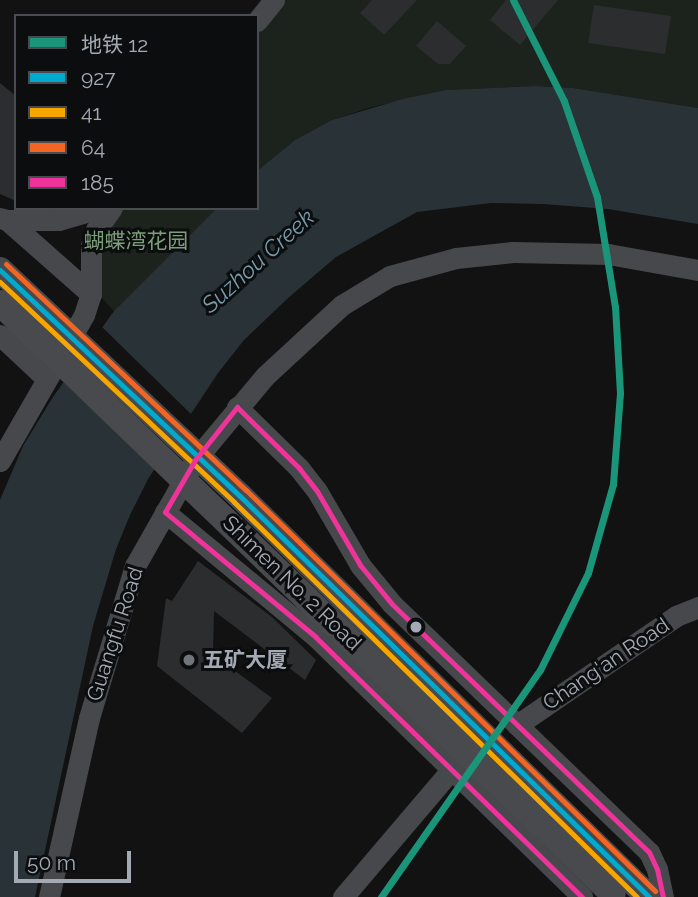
<!DOCTYPE html>
<meta charset="utf-8">
<style>
body{margin:0}
#map{position:relative;width:698px;height:897px;overflow:hidden;background:#121212;font-family:Raleway,"Noto Sans SC",sans-serif}
div>[style]{position:absolute}
.green>*{inset:0;background:#1c231c}
.water>*{inset:0;background:#293337}
.pier>*{inset:0;background:#121212}
.building>*{inset:0;background:#2c2d2e}
.minor>*{height:21px;margin:-10.5px;padding:0 10.5px;transform-origin:10.5px;border-radius:10.5px;background:#46484b}
.major>*{height:26px;margin:-13px;padding:0 13px;transform-origin:13px;border-radius:13px;background:#484a4d}
.major-bridge>*{height:26px;margin:-13px;padding:0 13px;transform-origin:13px;border-radius:13px;background:#484a4d}
.bus-1>*{height:5px;margin:-2.5px;padding:0 2.5px;transform-origin:2.5px;border-radius:2.5px;background:#00a9ce}
.bus-2>*{height:5px;margin:-2.5px;padding:0 2.5px;transform-origin:2.5px;border-radius:2.5px;background:#f7a600}
.bus-3>*{height:5px;margin:-2.5px;padding:0 2.5px;transform-origin:2.5px;border-radius:2.5px;background:#f26522}
.bus-4>*{height:5px;margin:-2.5px;padding:0 2.5px;transform-origin:2.5px;border-radius:2.5px;background:#ef339a}
.metro-1>*{height:7px;margin:-3.5px;padding:0 3.5px;transform-origin:3.5px;border-radius:3.5px;background:#1a9579}
.dots>*{width:19px;height:19px;translate:-50% -50%;box-sizing:border-box;border:4px solid #0c0d0e;border-radius:50%}
span{translate:-50% -50%;white-space:nowrap;text-align:center;line-height:1.15;-webkit-text-stroke:6px #0c0d0e;paint-order:stroke}
.park-label{font-size:21px;color:#7c9f79}
.street-label{font-size:21px;color:#a3aab4}
.poi-label{font-size:21px;color:#a3aab4;font-weight:700}
.left{translate:0 -50%;text-align:left}
.water-label{font-size:23px;color:#799daf;font-style:italic}
.legend{position:absolute;left:14px;top:14px;width:245px;height:196px;box-sizing:border-box;background:#0c0d0e;border:2px solid #484c50;margin:0;padding:9px 12px;list-style:none;font-size:21px;color:#a3aab4}
.legend li{display:flex;align-items:center;gap:14px;height:35px}
.legend b{width:35px;border:2px solid #484c50}
.scale{position:absolute;left:14px;top:851px;width:117px;height:32px;box-sizing:border-box;border:4px solid #a3aab4;border-top:0;padding-left:9px;font-size:21px;line-height:24px;white-space:nowrap;color:#a3aab4;-webkit-text-stroke:5px #0c0d0e;paint-order:stroke}
</style>
<div id="map">
<div class="green">
<i style="clip-path:polygon(279px 0,698px 0,698px 108px,573px 88px,536px 86px,446px 90px,368px 108px,332px 120px,295px 140px,257px 171px,257px 29px)"></i>
<i style="clip-path:polygon(119px 208px,217px 208px,114px 311px,101px 297px,100px 234px)"></i>
</div>
<div class="water">
<i style="clip-path:polygon(536px 86px,573px 88px,698px 108px,698px 224px,608px 209px,543px 204px,491px 203px,417px 212px,336px 257px,288px 298px,244px 340px,218px 373px,148px 479px,130px 515px,116px 549px,93px 626px,35px 897px,0 897px,0 500px,23px 446px,53px 397px,114px 311px,217px 208px,257px 208px,257px 171px,295px 140px,332px 120px,403px 99px,446px 90px)"></i>
</div>
<div class="pier">
<i style="clip-path:polygon(100px 325px,192px 415px,157px 472px,62px 380px)"></i>
</div>
<div class="building">
<i style="clip-path:polygon(372px 0,417px 0,384px 35px,360px 13px)"></i>
<i style="clip-path:polygon(506px 0,558px 0,520px 45px,490px 20px)"></i>
<i style="clip-path:polygon(594px 5px,671px 16px,665px 54px,588px 43px)"></i>
<i style="clip-path:polygon(437px 21px,466px 46px,450px 64px,438px 64px,416px 46px)"></i>
<i style="clip-path:polygon(0 83px,16px 96px,16px 201px,0 194px)"></i>
<i style="clip-path:polygon(198px 561px,272px 617px,316px 660px,305px 680px,214px 611px,213px 655px,272px 698px,242px 733px,157px 666px,166px 598px,172px 601px)"></i>
</div>
<div class="minor">
<i style="left:257px;top:21px;width:27px;rotate:-51deg"></i>
<i style="left:0;top:218px;width:7px;rotate:16deg"></i>
<i style="left:7px;top:220px;width:112px;rotate:41.4deg"></i>
<i style="left:7px;top:220px;width:52px"></i>
<i style="left:59px;top:220px;width:43px;rotate:-16.3deg"></i>
<i style="left:0;top:335px;width:64px;rotate:43.1deg"></i>
<i style="left:237px;top:407px;width:87px;rotate:44.5deg"></i>
<i style="left:299px;top:468px;width:29px;rotate:52deg"></i>
<i style="left:317px;top:491px;width:86px;rotate:59.8deg"></i>
<i style="left:360px;top:565px;width:50px;rotate:50.6deg"></i>
<i style="left:392px;top:604px;width:357px;rotate:44deg"></i>
<i style="left:649px;top:852px;width:19px;rotate:65deg"></i>
<i style="left:657px;top:869px;width:29px;rotate:78deg"></i>
<i style="left:0;top:461px;width:168px;rotate:-60.1deg"></i>
<i style="left:84px;top:315px;width:22px;rotate:-72deg"></i>
<i style="left:91px;top:294px;width:49px;rotate:-90deg"></i>
<i style="left:91px;top:245px;width:16px;rotate:-72deg"></i>
<i style="left:96px;top:230px;width:27px;rotate:-54deg"></i>
<i style="left:165px;top:512px;width:196px;rotate:39.6deg"></i>
<i style="left:316px;top:637px;width:372px;rotate:44.3deg"></i>
<i style="left:517px;top:725px;width:193px;rotate:-34.4deg"></i>
<i style="left:676px;top:616px;width:24px;rotate:-22deg"></i>
<i style="left:49px;top:897px;width:183px;rotate:-77.4deg"></i>
<i style="left:89px;top:718px;width:159px;rotate:-73.2deg"></i>
<i style="left:135px;top:566px;width:122px;rotate:-60.5deg"></i>
<i style="left:195px;top:460px;width:109px;rotate:-50.2deg"></i>
<i style="left:265px;top:376px;width:105px;rotate:-42.7deg"></i>
<i style="left:342px;top:305px;width:56px;rotate:-31.1deg"></i>
<i style="left:390px;top:276px;width:68px;rotate:-15.3deg"></i>
<i style="left:456px;top:258px;width:57px;rotate:-6deg"></i>
<i style="left:513px;top:252px;width:95px;rotate:1.2deg"></i>
<i style="left:608px;top:254px;width:91px;rotate:10.1deg"></i>
<i style="left:343px;top:897px;width:168px;rotate:-49.6deg"></i>
</div>
<div class="major">
<i style="left:629px;top:878px;width:28px;rotate:44deg"></i>
</div>
<div class="major-bridge">
<i style="left:0;top:270px;width:330px;rotate:43.3deg"></i>
<i style="left:240px;top:496px;width:545px;rotate:44.48deg"></i>
<i style="left:0;top:303px;width:851px;rotate:43.95deg"></i>
</div>
<div class="bus-1">
<i style="left:0;top:270px;width:330px;rotate:43.3deg"></i>
<i style="left:240px;top:496px;width:573px;rotate:44.43deg"></i>
</div>
<div class="bus-2">
<i style="left:0;top:282px;width:321px;rotate:43.2deg"></i>
<i style="left:234px;top:502px;width:564px;rotate:44.43deg"></i>
</div>
<div class="bus-3">
<i style="left:6px;top:264px;width:330px;rotate:43.3deg"></i>
<i style="left:246px;top:490px;width:573px;rotate:44.43deg"></i>
</div>
<div class="bus-4">
<i style="left:582px;top:897px;width:372px;rotate:-135.7deg"></i>
<i style="left:316px;top:637px;width:196px;rotate:-140.4deg"></i>
<i style="left:165px;top:512px;width:60px;rotate:-60deg"></i>
<i style="left:195px;top:460px;width:68px;rotate:-51.6deg"></i>
<i style="left:237px;top:407px;width:87px;rotate:44.5deg"></i>
<i style="left:299px;top:468px;width:29px;rotate:52deg"></i>
<i style="left:317px;top:491px;width:86px;rotate:59.8deg"></i>
<i style="left:360px;top:565px;width:50px;rotate:50.6deg"></i>
<i style="left:392px;top:604px;width:357px;rotate:44deg"></i>
<i style="left:649px;top:852px;width:19px;rotate:65deg"></i>
<i style="left:657px;top:869px;width:29px;rotate:78deg"></i>
</div>
<div class="metro-1">
<i style="left:381px;top:897px;width:277px;rotate:-55deg"></i>
<i style="left:540px;top:670px;width:108px;rotate:-63.7deg"></i>
<i style="left:588px;top:573px;width:92px;rotate:-74.3deg"></i>
<i style="left:613px;top:484px;width:91px;rotate:-85.6deg"></i>
<i style="left:620px;top:393px;width:86px;rotate:-93.3deg"></i>
<i style="left:615px;top:307px;width:111px;rotate:-99.3deg"></i>
<i style="left:597px;top:197px;width:102px;rotate:-109deg"></i>
<i style="left:564px;top:101px;width:113px;rotate:-116.8deg"></i>
</div>
<div class="dots">
<i style="left:416px;top:627px;background:#a3aab4"></i>
<i style="left:189px;top:660px;background:#70757b"></i>
</div>
<div class="park-label">
<span style="left:136px;top:241px">蝴蝶湾花园</span>
</div>
<div class="street-label">
<span style="left:292px;top:583px;rotate:44deg">Shimen No. 2 Road</span>
<span style="left:115px;top:634px;rotate:-72deg">Guangfu Road</span>
<span style="left:606px;top:664px;rotate:-34deg">Chang'an Road</span>
</div>
<div class="poi-label">
<span class="left" style="left:203px;top:660px">五矿大厦</span>
</div>
<div class="water-label">
<span style="left:258px;top:261px;rotate:-42deg">Suzhou Creek</span>
</div>
<ul class="legend">
<li><b style="height:9px;background:#1a9579"></b>地铁 12</li>
<li><b style="height:9px;background:#00a9ce"></b>927</li>
<li><b style="height:9px;background:#f7a600"></b>41</li>
<li><b style="height:9px;background:#f26522"></b>64</li>
<li><b style="height:9px;background:#ef339a"></b>185</li>
</ul>
<div class="scale">50 m</div>
</div>
